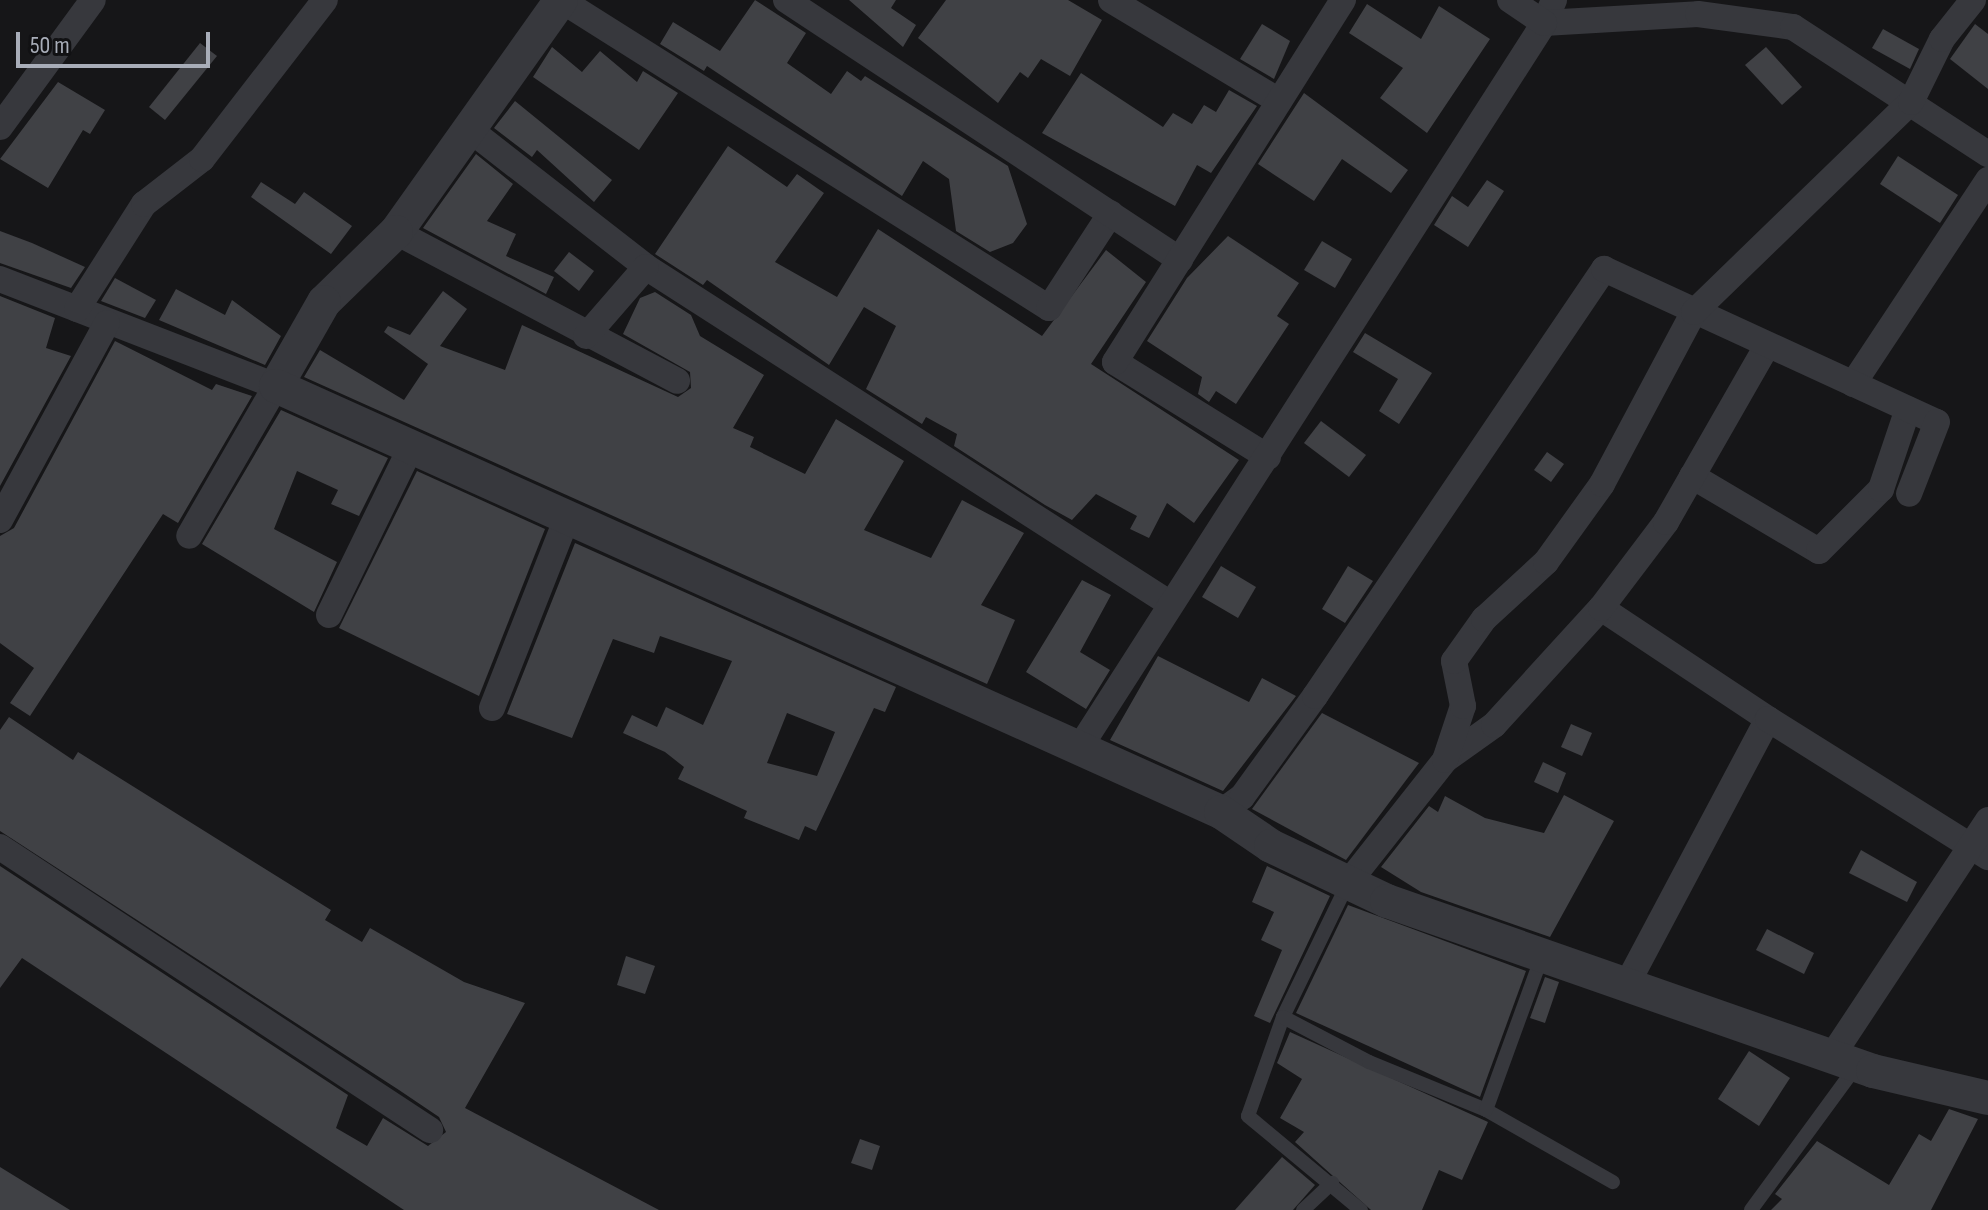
<!DOCTYPE html>
<style>
body{margin:0}
#map{position:relative;width:1988px;height:1210px;overflow:hidden;background:#161618;font-family:"Sofia Sans Condensed",sans-serif}
div>[style]{position:absolute}
.building>*{inset:0;background:#404145}
.service>*{height:14px;margin:-7px;padding:0 7px;transform-origin:7px;border-radius:7px;background:#37383d}
.minor>*{height:26px;margin:-13px;padding:0 13px;transform-origin:13px;border-radius:13px;background:#37383d}
.tertiary>*{height:34px;margin:-17px;padding:0 17px;transform-origin:17px;border-radius:17px;background:#37383d}
span{translate:-50% -50%;white-space:nowrap;text-align:center;line-height:1.15;-webkit-text-stroke:6px #111113;paint-order:stroke}
.scale{position:absolute;left:16px;top:32px;width:194px;height:36px;box-sizing:border-box;border:4px solid #a8adb8;border-top:0;padding-left:10px;font-size:24px;line-height:28px;white-space:nowrap;color:#a8adb8;-webkit-text-stroke:6px #111113;paint-order:stroke}
</style>
<div id="map">
<div class="building">
<i style="clip-path:polygon(755px 0,806px 33px,787px 63px,831px 94px,847px 71px,861px 81px,865px 76px,1008px 166px,1027px 224px,1013px 243px,990px 252px,956px 231px,949px 179px,923px 161px,902px 196px,707px 66px,704px 71px,660px 44px,673px 22px,720px 51px)"></i>
<i style="clip-path:polygon(849px 0,896px 0,891px 8px,916px 25px,903px 47px)"></i>
<i style="clip-path:polygon(946px 0,1068px 0,1102px 20px,1070px 76px,1041px 59px,1028px 78px,1020px 72px,998px 103px,918px 38px)"></i>
<i style="clip-path:polygon(1367px 4px,1421px 39px,1439px 6px,1490px 39px,1427px 133px,1380px 98px,1403px 68px,1349px 33px)"></i>
<i style="clip-path:polygon(1262px 24px,1290px 41px,1274px 79px,1240px 59px)"></i>
<i style="clip-path:polygon(1975px 24px,1988px 34px,1988px 89px,1950px 59px)"></i>
<i style="clip-path:polygon(1883px 29px,1919px 49px,1910px 69px,1872px 48px)"></i>
<i style="clip-path:polygon(200px 43px,217px 56px,165px 120px,149px 107px)"></i>
<i style="clip-path:polygon(552px 47px,582px 72px,600px 51px,637px 82px,643px 71px,678px 93px,639px 150px,533px 77px)"></i>
<i style="clip-path:polygon(1766px 47px,1802px 87px,1782px 105px,1745px 65px)"></i>
<i style="clip-path:polygon(1081px 73px,1163px 127px,1173px 113px,1192px 124px,1204px 105px,1216px 112px,1229px 90px,1257px 106px,1211px 173px,1197px 165px,1175px 206px,1042px 133px)"></i>
<i style="clip-path:polygon(58px 82px,105px 110px,90px 134px,83px 130px,48px 188px,0 159px)"></i>
<i style="clip-path:polygon(1304px 93px,1408px 170px,1391px 193px,1342px 159px,1314px 201px,1258px 164px)"></i>
<i style="clip-path:polygon(515px 101px,612px 180px,594px 202px,537px 150px,532px 157px,494px 128px)"></i>
<i style="clip-path:polygon(728px 146px,787px 187px,797px 174px,824px 193px,775px 262px,837px 297px,878px 229px,1042px 336px,1106px 250px,1146px 282px,1091px 364px,1239px 460px,1194px 523px,1167px 503px,1149px 538px,1130px 529px,1137px 516px,1096px 494px,1072px 520px,1045px 505px,954px 446px,957px 434px,926px 417px,922px 424px,866px 389px,896px 326px,864px 307px,829px 365px,707px 280px,703px 285px,655px 254px)"></i>
<i style="clip-path:polygon(476px 154px,513px 184px,487px 221px,516px 234px,506px 256px,554px 277px,546px 294px,423px 228px)"></i>
<i style="clip-path:polygon(1898px 156px,1958px 195px,1940px 223px,1880px 184px)"></i>
<i style="clip-path:polygon(1487px 180px,1504px 191px,1468px 247px,1434px 225px,1452px 196px,1468px 207px)"></i>
<i style="clip-path:polygon(261px 182px,295px 204px,304px 192px,352px 226px,331px 254px,251px 197px)"></i>
<i style="clip-path:polygon(0 231px,32px 243px,85px 267px,71px 288px,0 263px)"></i>
<i style="clip-path:polygon(1228px 236px,1299px 283px,1277px 316px,1289px 324px,1236px 404px,1216px 391px,1209px 402px,1198px 394px,1202px 377px,1147px 341px,1187px 278px)"></i>
<i style="clip-path:polygon(1322px 241px,1352px 259px,1335px 288px,1304px 270px)"></i>
<i style="clip-path:polygon(569px 252px,594px 271px,579px 291px,554px 271px)"></i>
<i style="clip-path:polygon(115px 278px,156px 300px,145px 318px,101px 301px)"></i>
<i style="clip-path:polygon(176px 289px,225px 315px,232px 300px,281px 336px,265px 365px,159px 320px)"></i>
<i style="clip-path:polygon(443px 291px,467px 309px,440px 346px,505px 370px,522px 325px,678px 397px,691px 388px,690px 372px,623px 334px,640px 298px,655px 292px,691px 315px,700px 336px,764px 375px,733px 428px,754px 437px,750px 447px,805px 474px,836px 419px,904px 461px,864px 530px,931px 558px,962px 500px,1024px 533px,981px 605px,1015px 620px,987px 684px,304px 377px,320px 350px,404px 400px,428px 364px,384px 332px,388px 326px,410px 335px)"></i>
<i style="clip-path:polygon(0 296px,55px 318px,46px 348px,71px 356px,0 486px)"></i>
<i style="clip-path:polygon(1365px 333px,1432px 373px,1399px 424px,1379px 411px,1398px 379px,1353px 352px)"></i>
<i style="clip-path:polygon(115px 341px,212px 390px,216px 384px,252px 396px,178px 523px,163px 514px,30px 716px,10px 703px,34px 668px,0 643px,0 536px,14px 528px)"></i>
<i style="clip-path:polygon(281px 410px,388px 458px,359px 516px,331px 504px,338px 490px,297px 471px,274px 529px,337px 562px,314px 612px,202px 544px)"></i>
<i style="clip-path:polygon(1321px 421px,1366px 455px,1349px 477px,1304px 443px)"></i>
<i style="clip-path:polygon(1547px 452px,1564px 464px,1551px 482px,1534px 470px)"></i>
<i style="clip-path:polygon(417px 471px,545px 529px,479px 696px,339px 628px)"></i>
<i style="clip-path:polygon(evenodd,575px 543px,896px 687px,885px 712px,874px 708px,816px 831px,805px 826px,799px 840px,744px 818px,747px 811px,678px 779px,684px 767px,665px 752px,623px 733px,632px 715px,657px 727px,666px 707px,703px 725px,732px 661px,660px 636px,654px 653px,613px 639px,572px 738px,507px 714px,575px 543px,787px 713px,835px 732px,817px 776px,767px 763px,787px 713px)"></i>
<i style="clip-path:polygon(1221px 566px,1256px 587px,1238px 618px,1202px 597px)"></i>
<i style="clip-path:polygon(1348px 566px,1373px 581px,1345px 623px,1322px 609px)"></i>
<i style="clip-path:polygon(1082px 580px,1111px 595px,1080px 652px,1110px 670px,1086px 709px,1026px 672px)"></i>
<i style="clip-path:polygon(1158px 656px,1249px 702px,1262px 678px,1296px 696px,1223px 791px,1110px 740px)"></i>
<i style="clip-path:polygon(1322px 713px,1419px 763px,1346px 860px,1252px 809px)"></i>
<i style="clip-path:polygon(9px 717px,73px 760px,78px 752px,331px 910px,325px 920px,362px 942px,370px 928px,464px 982px,525px 1003px,465px 1108px,659px 1210px,404px 1210px,22px 958px,0 988px,0 866px,348px 1095px,336px 1128px,367px 1146px,383px 1118px,428px 1146px,446px 1132px,439px 1117px,399px 1090px,0 831px,0 730px)"></i>
<i style="clip-path:polygon(1571px 724px,1592px 733px,1582px 756px,1561px 747px)"></i>
<i style="clip-path:polygon(1543px 762px,1566px 773px,1558px 793px,1534px 782px)"></i>
<i style="clip-path:polygon(1564px 795px,1614px 821px,1550px 937px,1421px 892px,1381px 867px,1429px 806px,1438px 812px,1445px 796px,1485px 818px,1544px 833px)"></i>
<i style="clip-path:polygon(1861px 850px,1917px 882px,1907px 902px,1849px 873px)"></i>
<i style="clip-path:polygon(1267px 866px,1330px 896px,1270px 1023px,1254px 1016px,1282px 950px,1261px 940px,1274px 912px,1252px 902px)"></i>
<i style="clip-path:polygon(1348px 905px,1526px 971px,1480px 1097px,1296px 1013px)"></i>
<i style="clip-path:polygon(1767px 929px,1814px 953px,1804px 974px,1756px 950px)"></i>
<i style="clip-path:polygon(626px 956px,655px 966px,645px 994px,617px 985px)"></i>
<i style="clip-path:polygon(1545px 977px,1559px 982px,1545px 1023px,1530px 1018px)"></i>
<i style="clip-path:polygon(1290px 1032px,1488px 1122px,1462px 1180px,1439px 1170px,1422px 1210px,1371px 1210px,1295px 1142px,1304px 1132px,1280px 1118px,1302px 1079px,1277px 1063px)"></i>
<i style="clip-path:polygon(1749px 1051px,1790px 1078px,1759px 1126px,1718px 1099px)"></i>
<i style="clip-path:polygon(1949px 1109px,1978px 1119px,1931px 1210px,1771px 1210px,1782px 1199px,1775px 1194px,1817px 1141px,1889px 1185px,1919px 1134px,1931px 1141px)"></i>
<i style="clip-path:polygon(860px 1139px,880px 1146px,872px 1170px,851px 1163px)"></i>
<i style="clip-path:polygon(1282px 1157px,1315px 1185px,1293px 1210px,1235px 1210px)"></i>
<i style="clip-path:polygon(0 1167px,70px 1210px,0 1210px)"></i>
</div>
<div class="service">
<i style="left:1348px;top:883px;width:149px;rotate:115.9deg"></i>
<i style="left:1283px;top:1017px;width:105px;rotate:109.5deg"></i>
<i style="left:1248px;top:1116px;width:147px;rotate:39.8deg"></i>
<i style="left:1283px;top:1017px;width:97px;rotate:27.6deg"></i>
<i style="left:1369px;top:1062px;width:126px;rotate:22.3deg"></i>
<i style="left:1486px;top:1110px;width:146px;rotate:29.6deg"></i>
<i style="left:1486px;top:1110px;width:164px;rotate:-70deg"></i>
<i style="left:1303px;top:1210px;width:40px;rotate:-43deg"></i>
<i style="left:1751px;top:1210px;width:180px;rotate:-53.8deg"></i>
</div>
<div class="minor">
<i style="left:561px;top:0;width:577px;rotate:32.26deg"></i>
<i style="left:1049px;top:308px;width:113px;rotate:-56.9deg"></i>
<i style="left:786px;top:0;width:472px;rotate:33.4deg"></i>
<i style="left:1111px;top:0;width:196px;rotate:31deg"></i>
<i style="left:1554px;top:0;width:25px;rotate:113deg"></i>
<i style="left:1544px;top:23px;width:154px;rotate:-3.3deg"></i>
<i style="left:1698px;top:14px;width:96px;rotate:7.8deg"></i>
<i style="left:1793px;top:27px;width:233px;rotate:33.1deg"></i>
<i style="left:0;top:127px;width:157px;rotate:-53.8deg"></i>
<i style="left:469px;top:129px;width:224px;rotate:37.9deg"></i>
<i style="left:646px;top:267px;width:622px;rotate:32.72deg"></i>
<i style="left:396px;top:232px;width:318px;rotate:27.9deg"></i>
<i style="left:0;top:279px;width:296px;rotate:21.2deg"></i>
<i style="left:276px;top:386px;width:173px;rotate:120.1deg"></i>
<i style="left:77px;top:309px;width:125px;rotate:-57.5deg"></i>
<i style="left:144px;top:204px;width:73px;rotate:-37.8deg"></i>
<i style="left:202px;top:159px;width:201px;rotate:-52.3deg"></i>
<i style="left:586px;top:336px;width:91px;rotate:-49deg"></i>
<i style="left:1853px;top:384px;width:245px;rotate:-56.5deg"></i>
<i style="left:1268px;top:457px;width:180px;rotate:-148.2deg"></i>
<i style="left:1115px;top:362px;width:428px;rotate:-57.8deg"></i>
<i style="left:1692px;top:476px;width:147px;rotate:30.6deg"></i>
<i style="left:1819px;top:551px;width:88px;rotate:-45deg"></i>
<i style="left:1881px;top:489px;width:84px;rotate:-71.4deg"></i>
<i style="left:0;top:520px;width:224px;rotate:-61.5deg"></i>
<i style="left:1601px;top:608px;width:201px;rotate:33.6deg"></i>
<i style="left:329px;top:615px;width:187px;rotate:-64deg"></i>
<i style="left:492px;top:708px;width:204px;rotate:-68.5deg"></i>
<i style="left:1080px;top:747px;width:860px;rotate:-57.34deg"></i>
<i style="left:1544px;top:23px;width:41px;rotate:-145.9deg"></i>
<i style="left:1445px;top:760px;width:60px;rotate:-35.5deg"></i>
<i style="left:1494px;top:725px;width:159px;rotate:-47.6deg"></i>
<i style="left:1601px;top:608px;width:108px;rotate:-52.9deg"></i>
<i style="left:1666px;top:522px;width:203px;rotate:-60.2deg"></i>
<i style="left:1221px;top:812px;width:26px;rotate:-36deg"></i>
<i style="left:1242px;top:797px;width:125px;rotate:-54.1deg"></i>
<i style="left:1315px;top:696px;width:516px;rotate:-55.91deg"></i>
<i style="left:1604px;top:269px;width:366px;rotate:24.7deg"></i>
<i style="left:1937px;top:422px;width:77px;rotate:111.3deg"></i>
<i style="left:0;top:847px;width:515px;rotate:33.35deg"></i>
<i style="left:1348px;top:883px;width:157px;rotate:-51.7deg"></i>
<i style="left:1445px;top:760px;width:57px;rotate:-71.6deg"></i>
<i style="left:1463px;top:706px;width:46px;rotate:-101.3deg"></i>
<i style="left:1454px;top:661px;width:52px;rotate:-54.5deg"></i>
<i style="left:1484px;top:619px;width:84px;rotate:-42.6deg"></i>
<i style="left:1546px;top:562px;width:96px;rotate:-54.3deg"></i>
<i style="left:1602px;top:484px;width:195px;rotate:-61.9deg"></i>
<i style="left:1694px;top:312px;width:302px;rotate:-44.1deg"></i>
<i style="left:1911px;top:102px;width:70px;rotate:-63.8deg"></i>
<i style="left:1942px;top:39px;width:50px;rotate:-51.5deg"></i>
<i style="left:1627px;top:984px;width:300px;rotate:-62deg"></i>
<i style="left:1768px;top:719px;width:260px;rotate:32.1deg"></i>
<i style="left:1832px;top:1056px;width:283px;rotate:-56.5deg"></i>
</div>
<div class="tertiary">
<i style="left:561px;top:0;width:285px;rotate:125.4deg"></i>
<i style="left:396px;top:232px;width:100px;rotate:135.8deg"></i>
<i style="left:324px;top:302px;width:97px;rotate:119.7deg"></i>
<i style="left:276px;top:386px;width:1037px;rotate:24.27deg"></i>
<i style="left:1221px;top:812px;width:60px;rotate:34.2deg"></i>
<i style="left:1271px;top:846px;width:128px;rotate:25.4deg"></i>
<i style="left:1387px;top:901px;width:515px;rotate:19.28deg"></i>
<i style="left:1873px;top:1071px;width:118px;rotate:13.2deg"></i>
</div>
<div class="scale">50 m</div>
</div>
